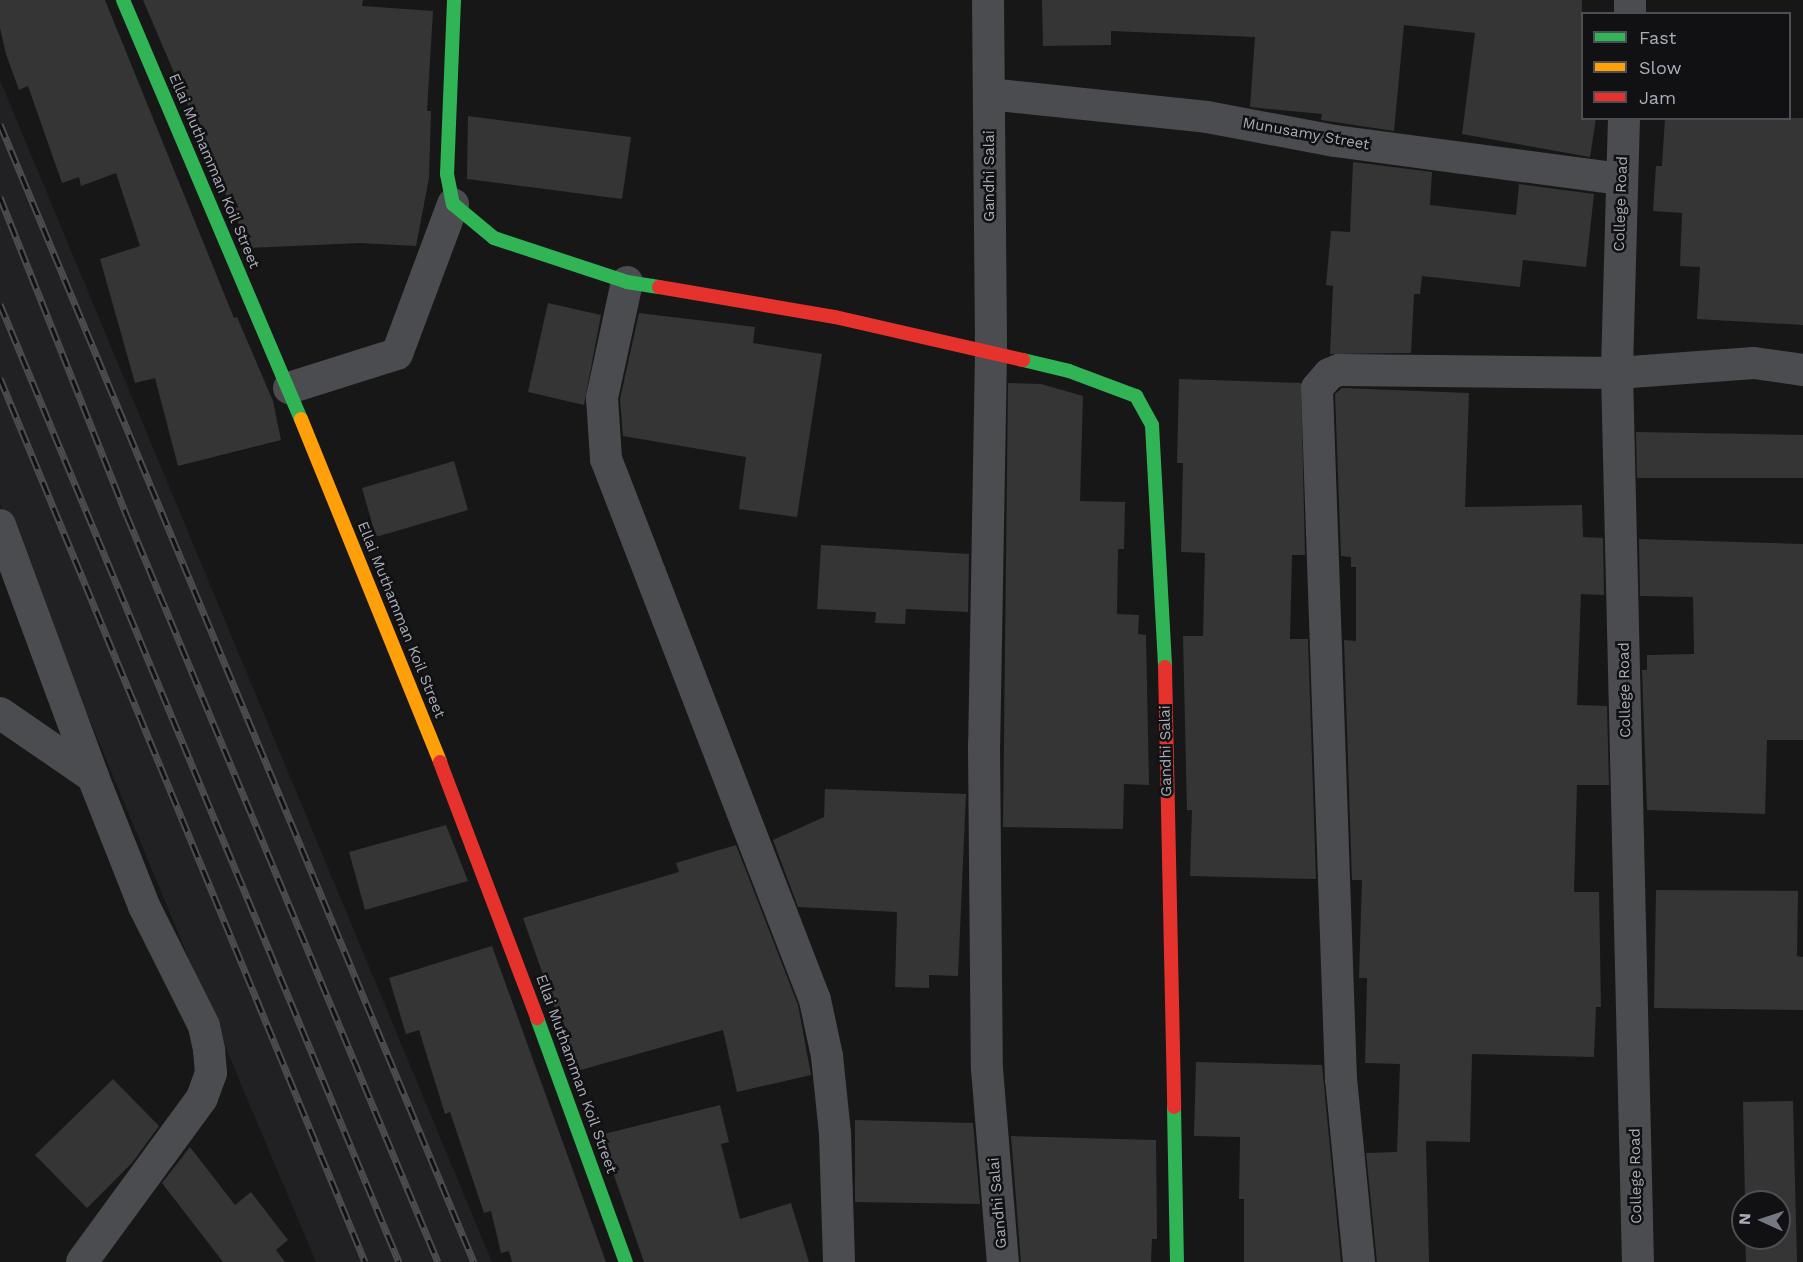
<!DOCTYPE html>
<style>
body{margin:0}
#map{position:relative;width:1803px;height:1262px;overflow:hidden;background:#171717;font-family:"Work Sans",sans-serif}
div>[style]{position:absolute}
.built>*{inset:0;background:#212123}
.building>*{inset:0;background:#353536}
.street>*{height:32px;margin:-16px;padding:0 16px;transform-origin:16px;border-radius:16px;background:#4b4c50}
.fast>*{height:14px;margin:-7px;padding:0 7px;transform-origin:7px;border-radius:7px;background:#30b455}
.slow>*{height:14px;margin:-7px;padding:0 7px;transform-origin:7px;border-radius:7px;background:#ff9f0a}
.jam>*{height:14px;margin:-7px;padding:0 7px;transform-origin:7px;border-radius:7px;background:#e5322d}
.rail>*{height:7px;margin-top:-3.5px;transform-origin:0;background:repeating-linear-gradient(90deg,#111113 0 14px,#4b4c4f 0 28px);box-sizing:border-box;border-block:2px solid #4b4c4f}
span{translate:-50% -50%;white-space:nowrap;text-align:center;line-height:1.15;-webkit-text-stroke:5px #111113;paint-order:stroke}
.street-label{font-size:15px;color:#a8adb8}
.legend{position:absolute;left:1581px;top:12px;width:210px;height:108px;box-sizing:border-box;background:#111113;border:2px solid #4d4f55;margin:0;padding:8px 10px;list-style:none;font-size:18px;color:#a8adb8}
.legend li{display:flex;align-items:center;gap:12px;height:30px}
.legend b{width:30px;border:2px solid #4d4f55}
.north{position:absolute;left:1731px;top:1190px;width:60px;height:60px;box-sizing:border-box;background:#111113;border:2px solid #4d4f55;border-radius:50%;rotate:273deg;font-size:16px;font-weight:700;line-height:24px;text-align:center;color:#a8adb8}
.north::after{content:'';display:block;margin:auto;width:21px;height:27px;background:#757880;clip-path:polygon(50% 0,100% 100%,50% 72%,0 100%)}
</style>
<div id="map">
<div class="built">
<i style="clip-path:polygon(0 80px,492px 1262px,316px 1262px,253px 1113px,0 504px)"></i>
</div>
<div class="building">
<i style="clip-path:polygon(0 0,105px 0,234px 318px,237px 317px,273px 401px,281px 440px,178px 466px,155px 378px,135px 383px,100px 259px,140px 246px,116px 173px,81px 186px,79px 177px,62px 183px,28px 86px,19px 90px,6px 54px,0 28px)"></i>
<i style="clip-path:polygon(143px 0,363px 0,362px 6px,433px 11px,427px 111px,431px 111px,429px 178px,416px 246px,360px 243px,249px 248px)"></i>
<i style="clip-path:polygon(1042px 0,1582px 0,1582px 118px,1596px 118px,1590px 157px,1462px 134px,1475px 33px,1404px 25px,1394px 131px,1321px 120px,1322px 114px,1250px 107px,1255px 37px,1111px 31px,1111px 45px,1043px 46px)"></i>
<i style="clip-path:polygon(468px 116px,631px 137px,622px 199px,467px 179px)"></i>
<i style="clip-path:polygon(1665px 118px,1803px 118px,1803px 325px,1697px 319px,1700px 267px,1680px 266px,1682px 213px,1653px 211px,1656px 166px,1662px 166px)"></i>
<i style="clip-path:polygon(1353px 162px,1432px 172px,1430px 205px,1516px 215px,1519px 184px,1594px 194px,1586px 267px,1523px 260px,1520px 287px,1422px 276px,1420px 294px,1414px 294px,1411px 353px,1330px 354px,1333px 286px,1326px 285px,1331px 231px,1350px 232px)"></i>
<i style="clip-path:polygon(548px 303px,601px 315px,584px 405px,528px 392px)"></i>
<i style="clip-path:polygon(639px 313px,755px 327px,753px 343px,822px 354px,797px 517px,739px 509px,746px 457px,623px 436px,620px 399px)"></i>
<i style="clip-path:polygon(1179px 379px,1301px 383px,1305px 555px,1292px 555px,1290px 639px,1308px 639px,1316px 879px,1190px 876px,1192px 810px,1187px 810px,1183px 636px,1203px 636px,1205px 553px,1181px 552px,1183px 463px,1177px 463px)"></i>
<i style="clip-path:polygon(1008px 383px,1041px 384px,1083px 396px,1080px 501px,1125px 502px,1124px 549px,1118px 549px,1117px 614px,1139px 615px,1138px 634px,1146px 635px,1149px 785px,1124px 784px,1123px 829px,1003px 827px)"></i>
<i style="clip-path:polygon(1342px 388px,1469px 393px,1465px 507px,1582px 505px,1583px 537px,1603px 538px,1604px 595px,1581px 594px,1577px 705px,1607px 706px,1609px 785px,1577px 785px,1574px 892px,1599px 892px,1601px 1007px,1596px 1007px,1594px 1057px,1472px 1054px,1470px 1142px,1426px 1141px,1429px 1262px,1377px 1262px,1366px 1153px,1397px 1152px,1400px 1064px,1365px 1063px,1367px 978px,1359px 978px,1362px 880px,1352px 880px,1344px 640px,1356px 641px,1356px 567px,1351px 567px,1351px 557px,1341px 556px,1335px 394px)"></i>
<i style="clip-path:polygon(1636px 432px,1803px 435px,1803px 478px,1637px 478px)"></i>
<i style="clip-path:polygon(454px 461px,468px 510px,376px 537px,362px 488px)"></i>
<i style="clip-path:polygon(1639px 539px,1803px 544px,1803px 740px,1767px 740px,1765px 814px,1647px 810px,1642px 670px,1647px 670px,1647px 655px,1694px 654px,1693px 597px,1640px 596px)"></i>
<i style="clip-path:polygon(821px 545px,969px 554px,968px 612px,906px 609px,905px 624px,875px 623px,876px 612px,817px 609px)"></i>
<i style="clip-path:polygon(825px 789px,966px 794px,958px 976px,929px 975px,929px 988px,895px 987px,897px 912px,798px 907px,773px 840px,824px 817px)"></i>
<i style="clip-path:polygon(446px 825px,468px 881px,365px 910px,349px 852px)"></i>
<i style="clip-path:polygon(736px 845px,798px 1005px,811px 1075px,737px 1092px,723px 1030px,577px 1071px,523px 918px,679px 872px,676px 863px)"></i>
<i style="clip-path:polygon(1656px 890px,1798px 891px,1797px 956px,1803px 957px,1803px 1010px,1654px 1008px)"></i>
<i style="clip-path:polygon(492px 946px,606px 1262px,512px 1262px,509px 1251px,501px 1253px,491px 1211px,484px 1213px,450px 1112px,445px 1114px,419px 1030px,406px 1034px,389px 978px)"></i>
<i style="clip-path:polygon(1196px 1062px,1322px 1065px,1341px 1262px,1244px 1262px,1244px 1199px,1239px 1199px,1240px 1137px,1194px 1136px)"></i>
<i style="clip-path:polygon(113px 1079px,159px 1126px,132px 1163px,87px 1208px,35px 1155px)"></i>
<i style="clip-path:polygon(1793px 1101px,1797px 1262px,1746px 1262px,1745px 1238px,1779px 1238px,1779px 1202px,1745px 1202px,1743px 1102px)"></i>
<i style="clip-path:polygon(720px 1105px,729px 1142px,721px 1144px,740px 1219px,791px 1203px,809px 1262px,644px 1262px,600px 1135px)"></i>
<i style="clip-path:polygon(855px 1120px,973px 1123px,980px 1204px,855px 1202px)"></i>
<i style="clip-path:polygon(1011px 1136px,1156px 1140px,1157px 1239px,1152px 1239px,1151px 1262px,1021px 1262px)"></i>
<i style="clip-path:polygon(190px 1147px,235px 1205px,251px 1192px,288px 1240px,276px 1250px,285px 1262px,223px 1262px,162px 1183px)"></i>
</div>
<div class="street">
<i style="left:988px;top:0;width:353px;rotate:89.5deg"></i>
<i style="left:991px;top:353px;width:392px;rotate:91deg"></i>
<i style="left:984px;top:745px;width:324px;rotate:89.5deg"></i>
<i style="left:987px;top:1069px;width:194px;rotate:85.3deg"></i>
<i style="left:1630px;top:14px;width:14px;rotate:-90deg"></i>
<i style="left:989px;top:94px;width:219px;rotate:6deg"></i>
<i style="left:1207px;top:117px;width:130px;rotate:10.6deg"></i>
<i style="left:1335px;top:141px;width:289px;rotate:7.6deg"></i>
<i style="left:1624px;top:118px;width:255px;rotate:91.6deg"></i>
<i style="left:1617px;top:373px;width:889px;rotate:88.65deg"></i>
<i style="left:627px;top:282px;width:119px;rotate:102.2deg"></i>
<i style="left:602px;top:398px;width:61px;rotate:86.2deg"></i>
<i style="left:606px;top:459px;width:580px;rotate:68.88deg"></i>
<i style="left:815px;top:1000px;width:57px;rotate:77.9deg"></i>
<i style="left:827px;top:1056px;width:78px;rotate:84.1deg"></i>
<i style="left:835px;top:1134px;width:128px;rotate:88.2deg"></i>
<i style="left:289px;top:388px;width:113px;rotate:-17.5deg"></i>
<i style="left:397px;top:354px;width:160px;rotate:-69.5deg"></i>
<i style="left:0;top:525px;width:269px;rotate:69.7deg"></i>
<i style="left:0;top:713px;width:113px;rotate:34.5deg"></i>
<i style="left:93px;top:777px;width:139px;rotate:68.4deg"></i>
<i style="left:144px;top:906px;width:134px;rotate:63.4deg"></i>
<i style="left:204px;top:1026px;width:25px;rotate:78deg"></i>
<i style="left:209px;top:1050px;width:23px;rotate:85deg"></i>
<i style="left:211px;top:1073px;width:27px;rotate:110deg"></i>
<i style="left:202px;top:1098px;width:203px;rotate:126.2deg"></i>
<i style="left:1359px;top:1262px;width:183px;rotate:-95.6deg"></i>
<i style="left:1341px;top:1080px;width:692px;rotate:-91.99deg"></i>
<i style="left:1317px;top:388px;width:18px;rotate:-49deg"></i>
<i style="left:1329px;top:374px;width:11px;rotate:-22deg"></i>
<i style="left:1339px;top:370px;width:278px;rotate:0.6deg"></i>
<i style="left:1617px;top:373px;width:137px;rotate:-4.2deg"></i>
<i style="left:1754px;top:363px;width:49px;rotate:8.1deg"></i>
</div>
<div class="fast">
<i style="left:123px;top:0;width:455px;rotate:67deg"></i>
<i style="left:454px;top:0;width:174px;rotate:92.3deg"></i>
<i style="left:447px;top:174px;width:31px;rotate:79deg"></i>
<i style="left:453px;top:204px;width:53px;rotate:39.7deg"></i>
<i style="left:494px;top:238px;width:140px;rotate:18.3deg"></i>
<i style="left:627px;top:282px;width:32px;rotate:9deg"></i>
<i style="left:1023px;top:360px;width:47px;rotate:13.4deg"></i>
<i style="left:1069px;top:371px;width:72px;rotate:20.5deg"></i>
<i style="left:1136px;top:396px;width:33px;rotate:61deg"></i>
<i style="left:1152px;top:425px;width:242px;rotate:86.9deg"></i>
<i style="left:537px;top:1018px;width:260px;rotate:70deg"></i>
<i style="left:1174px;top:1107px;width:155px;rotate:88.9deg"></i>
</div>
<div class="slow">
<i style="left:301px;top:419px;width:370px;rotate:67.9deg"></i>
</div>
<div class="jam">
<i style="left:659px;top:287px;width:179px;rotate:9.7deg"></i>
<i style="left:835px;top:317px;width:193px;rotate:12.9deg"></i>
<i style="left:1165px;top:667px;width:440px;rotate:88.8deg"></i>
<i style="left:440px;top:762px;width:274px;rotate:69.2deg"></i>
</div>
<div class="rail">
<i style="left:0;top:124px;width:1233px;rotate:67.39deg"></i>
<i style="left:0;top:197px;width:343px;rotate:68.3deg"></i>
<i style="left:127px;top:516px;width:808px;rotate:67.37deg"></i>
<i style="left:0;top:304px;width:1038px;rotate:67.39deg"></i>
<i style="left:0;top:378px;width:956px;rotate:67.56deg"></i>
</div>
<div class="street-label">
<span style="left:1306px;top:134px;rotate:10deg">Munusamy Street</span>
<span style="left:214px;top:171px;rotate:67deg">Ellai Muthamman Koil Street</span>
<span style="left:990px;top:176px;rotate:-90deg">Gandhi Salai</span>
<span style="left:1621px;top:204px;rotate:-88deg">College Road</span>
<span style="left:401px;top:620px;rotate:68deg">Ellai Muthamman Koil Street</span>
<span style="left:1625px;top:690px;rotate:-91deg">College Road</span>
<span style="left:1166px;top:751px;rotate:-91deg">Gandhi Salai</span>
<span style="left:576px;top:1074px;rotate:70deg">Ellai Muthamman Koil Street</span>
<span style="left:1636px;top:1176px;rotate:-91deg">College Road</span>
<span style="left:998px;top:1203px;rotate:-95deg">Gandhi Salai</span>
</div>
<ul class="legend">
<li><b style="height:8px;background:#30b455"></b>Fast</li>
<li><b style="height:8px;background:#ff9f0a"></b>Slow</li>
<li><b style="height:8px;background:#e5322d"></b>Jam</li>
</ul>
<div class="north">N</div>
</div>
